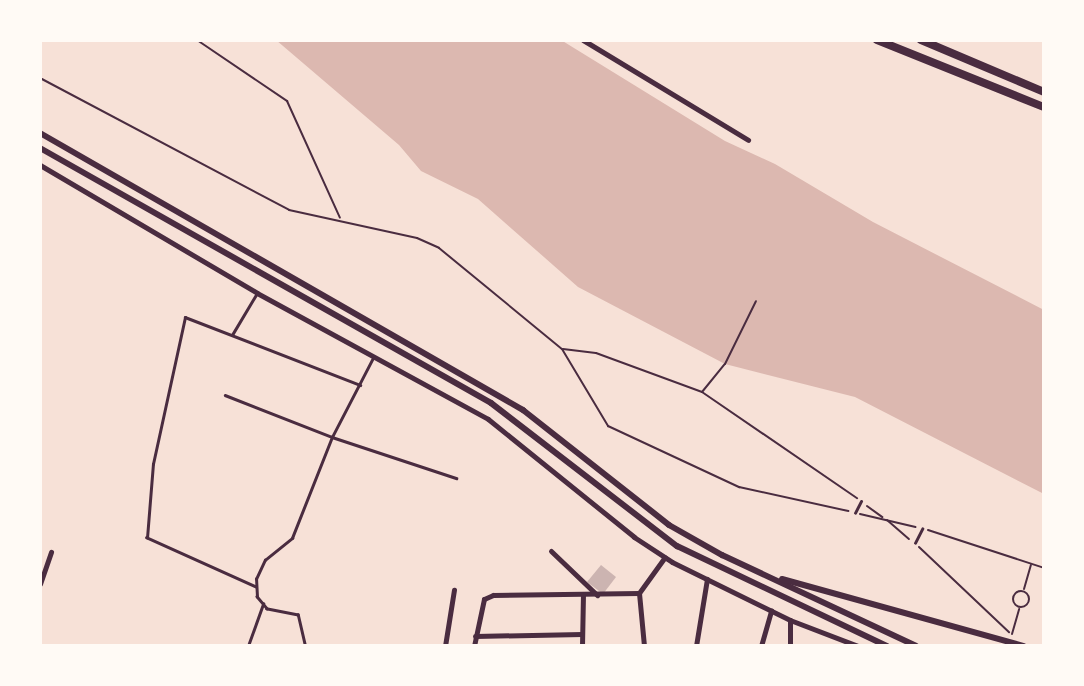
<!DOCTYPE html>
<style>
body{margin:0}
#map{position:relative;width:1084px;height:686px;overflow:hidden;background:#f7e1d7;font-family:"Alegreya Sans",sans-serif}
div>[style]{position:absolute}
.water>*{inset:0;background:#dcb8b0}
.building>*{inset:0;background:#ccb4b1}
.path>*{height:2px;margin:-1px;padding:0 1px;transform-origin:1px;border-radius:1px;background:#4a2c40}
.path>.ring{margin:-1px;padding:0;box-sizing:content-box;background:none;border:2px solid #4a2c40;border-radius:50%}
.service>*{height:2.5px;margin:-1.25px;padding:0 1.25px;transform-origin:1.25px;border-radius:1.25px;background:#4a2c40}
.minor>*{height:5px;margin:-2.5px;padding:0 2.5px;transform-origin:2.5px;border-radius:2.5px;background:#4a2c40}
.tertiary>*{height:6px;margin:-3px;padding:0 3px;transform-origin:3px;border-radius:3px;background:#4a2c40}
.primary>*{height:8px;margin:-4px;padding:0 4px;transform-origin:4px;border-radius:4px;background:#4a2c40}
span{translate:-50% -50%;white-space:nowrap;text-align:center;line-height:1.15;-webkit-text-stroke:5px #fffaf5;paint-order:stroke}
.frame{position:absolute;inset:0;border:42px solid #fffaf5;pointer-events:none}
</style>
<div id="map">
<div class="water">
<i style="clip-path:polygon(276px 40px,561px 40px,725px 141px,775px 164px,873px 222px,1044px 310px,1044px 494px,855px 397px,725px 364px,578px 287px,478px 199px,421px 171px,399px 145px)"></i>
</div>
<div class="building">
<i style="clip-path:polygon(601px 565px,616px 577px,603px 594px,587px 582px)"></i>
</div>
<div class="path">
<i style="left:197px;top:40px;width:109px;rotate:34.1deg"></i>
<i style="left:287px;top:101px;width:128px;rotate:65.6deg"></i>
<i style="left:40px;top:78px;width:282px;rotate:27.9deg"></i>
<i style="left:289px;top:210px;width:131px;rotate:12.3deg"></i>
<i style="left:417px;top:238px;width:24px;rotate:24deg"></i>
<i style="left:439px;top:248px;width:159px;rotate:39.4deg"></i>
<i style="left:562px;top:349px;width:90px;rotate:59.1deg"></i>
<i style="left:608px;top:426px;width:145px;rotate:25deg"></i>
<i style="left:739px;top:487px;width:112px;rotate:12.4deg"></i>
<i style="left:563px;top:349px;width:33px;rotate:7deg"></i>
<i style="left:596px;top:353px;width:113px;rotate:20.2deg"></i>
<i style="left:702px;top:392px;width:188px;rotate:34.4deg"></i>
<i style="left:702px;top:392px;width:36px;rotate:-51deg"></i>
<i style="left:725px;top:364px;width:70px;rotate:-63.8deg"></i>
<i style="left:867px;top:506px;width:19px;rotate:36deg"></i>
<i style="left:860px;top:514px;width:57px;rotate:13.1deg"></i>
<i style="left:887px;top:520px;width:29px;rotate:41deg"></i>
<i style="left:928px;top:530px;width:122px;rotate:18.1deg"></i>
<i style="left:919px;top:547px;width:124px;rotate:43.4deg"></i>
<i style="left:1024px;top:589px;width:25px;rotate:-74deg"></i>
<i class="ring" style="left:1013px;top:591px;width:14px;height:14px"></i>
<i style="left:1012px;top:634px;width:26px;rotate:-74deg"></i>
</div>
<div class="service">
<i style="left:232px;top:335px;width:49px;rotate:-59.2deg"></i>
<i style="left:225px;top:395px;width:115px;rotate:21.4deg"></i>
<i style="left:332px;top:437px;width:131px;rotate:18.3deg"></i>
<i style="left:855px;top:513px;width:13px;rotate:-63deg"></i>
<i style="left:915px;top:543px;width:16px;rotate:-63deg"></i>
<i style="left:256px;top:587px;width:120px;rotate:-155.8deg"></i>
<i style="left:147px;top:538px;width:74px;rotate:-85.4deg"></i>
<i style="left:153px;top:464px;width:150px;rotate:-77.7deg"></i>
<i style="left:185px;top:317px;width:188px;rotate:21.2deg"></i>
<i style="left:248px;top:646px;width:45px;rotate:-70.3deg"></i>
<i style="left:305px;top:646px;width:32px;rotate:-103deg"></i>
<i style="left:298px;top:615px;width:32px;rotate:-169deg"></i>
<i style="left:267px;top:609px;width:16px;rotate:-130deg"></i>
<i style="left:257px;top:597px;width:18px;rotate:-93deg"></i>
<i style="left:256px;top:579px;width:21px;rotate:-65deg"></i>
<i style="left:265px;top:560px;width:35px;rotate:-39deg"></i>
<i style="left:292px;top:538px;width:109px;rotate:-68.4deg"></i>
<i style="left:332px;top:437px;width:89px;rotate:-62.6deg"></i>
</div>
<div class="minor">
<i style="left:583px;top:40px;width:193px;rotate:31.2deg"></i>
<i style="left:40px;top:165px;width:252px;rotate:30.5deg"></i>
<i style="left:257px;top:293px;width:263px;rotate:28.6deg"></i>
<i style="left:488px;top:419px;width:188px;rotate:38.9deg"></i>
<i style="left:634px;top:537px;width:45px;rotate:33.3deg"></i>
<i style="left:672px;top:562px;width:131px;rotate:26.2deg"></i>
<i style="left:790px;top:620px;width:73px;rotate:20.9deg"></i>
<i style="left:551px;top:551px;width:64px;rotate:43.7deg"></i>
<i style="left:40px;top:584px;width:34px;rotate:-71deg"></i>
<i style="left:639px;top:593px;width:53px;rotate:84.6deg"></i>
<i style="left:475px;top:636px;width:107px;rotate:-1.1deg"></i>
<i style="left:445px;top:646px;width:57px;rotate:-80.9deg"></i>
<i style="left:474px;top:646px;width:48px;rotate:-78deg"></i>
<i style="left:484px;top:599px;width:10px;rotate:-24deg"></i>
<i style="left:493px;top:595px;width:146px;rotate:-0.8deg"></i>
<i style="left:639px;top:593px;width:44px;rotate:-54.2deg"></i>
<i style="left:582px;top:646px;width:51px;rotate:-88.9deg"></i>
<i style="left:696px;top:646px;width:68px;rotate:-80.7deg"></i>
<i style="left:761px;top:646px;width:37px;rotate:-74deg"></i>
<i style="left:790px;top:646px;width:26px;rotate:-90deg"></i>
</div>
<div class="tertiary">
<i style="left:40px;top:133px;width:557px;rotate:29.83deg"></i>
<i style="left:523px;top:410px;width:186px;rotate:38.2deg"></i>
<i style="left:669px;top:525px;width:61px;rotate:29.5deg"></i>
<i style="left:722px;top:555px;width:214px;rotate:25.1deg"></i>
<i style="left:40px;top:148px;width:518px;rotate:29.48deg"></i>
<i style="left:491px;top:403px;width:235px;rotate:37.6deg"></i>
<i style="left:677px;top:546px;width:233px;rotate:25.5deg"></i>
<i style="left:782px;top:579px;width:251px;rotate:15.5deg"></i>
</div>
<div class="primary">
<i style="left:877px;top:40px;width:180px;rotate:21.9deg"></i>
<i style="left:921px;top:40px;width:134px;rotate:22.9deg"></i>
</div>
<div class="frame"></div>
</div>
